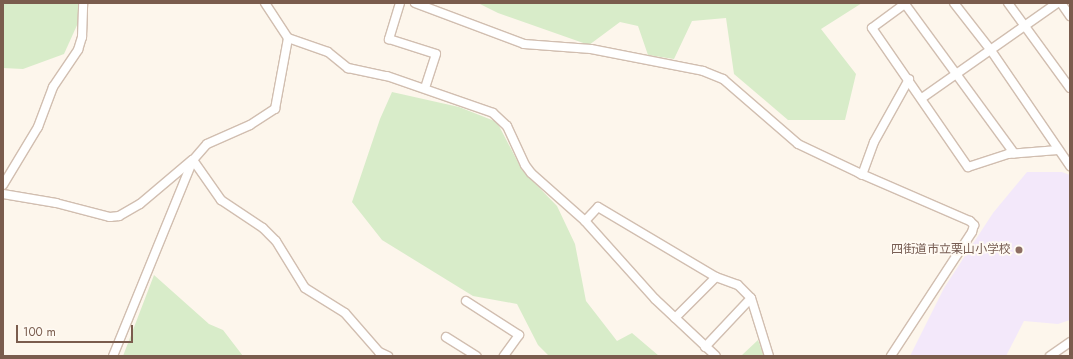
<!DOCTYPE html>
<meta charset="utf-8">
<style>
body{margin:0}
#map{position:relative;width:1073px;height:359px;overflow:hidden;background:#fdf6ec;font-family:Jost,"Noto Sans JP",sans-serif}
div>[style]{position:absolute}
.education>*{inset:0;background:#f3e8fa}
.green>*{inset:0;background:#d8ecc9}
.roads{filter:drop-shadow(1px 0 #d1beb0) drop-shadow(-1px 0 #d1beb0) drop-shadow(0 1px #d1beb0) drop-shadow(0 -1px #d1beb0)}
.minor>*{height:8px;margin:-4px;padding:0 4px;transform-origin:4px;border-radius:4px;background:#fff}
.dots>*{width:11px;height:11px;translate:-50% -50%;box-sizing:border-box;border:2px solid #fffaf3;border-radius:50%}
span{translate:-50% -50%;white-space:nowrap;text-align:center;line-height:1.15;-webkit-text-stroke:3.5px #fffaf3;paint-order:stroke}
.education-label{font-size:12px;color:#785e54}
.right{translate:-100% -50%;text-align:right}
.frame{position:absolute;inset:0;border:4px solid #7a5c4d;pointer-events:none}
.scale{position:absolute;left:16px;top:325px;width:117px;height:18px;box-sizing:border-box;border:2px solid #7a5c4d;border-top:0;padding-left:5px;font-size:12px;line-height:14px;white-space:nowrap;color:#7a5c4d;-webkit-text-stroke:3px #fffaf3;paint-order:stroke}
</style>
<div id="map">
<div class="education">
<i style="clip-path:polygon(1027px 172px,1062px 172px,1070px 175px,1070px 320px,1058px 324px,1024px 321px,1006px 356px,910px 356px,944px 288px,993px 213px)"></i>
</div>
<div class="green">
<i style="clip-path:polygon(3px 3px,78px 3px,78px 23px,64px 54px,23px 69px,3px 68px)"></i>
<i style="clip-path:polygon(478px 3px,862px 3px,821px 29px,856px 74px,845px 120px,788px 120px,734px 74px,726px 18px,692px 21px,674px 59px,648px 55px,638px 26px,620px 22px,589px 45px,498px 13px)"></i>
<i style="clip-path:polygon(392px 92px,459px 107px,497px 122px,522px 170px,557px 206px,575px 244px,586px 301px,617px 341px,632px 333px,659px 356px,549px 356px,538px 345px,517px 304px,473px 296px,382px 240px,352px 202px,380px 119px)"></i>
<i style="clip-path:polygon(154px 275px,209px 324px,223px 330px,243px 356px,123px 356px)"></i>
<i style="clip-path:polygon(758px 340px,764px 356px,741px 356px)"></i>
</div>
<div class="roads">
<div class="minor">
<i style="left:265px;top:3px;width:42px;rotate:56.7deg"></i>
<i style="left:288px;top:38px;width:42px;rotate:19.3deg"></i>
<i style="left:328px;top:52px;width:26px;rotate:39deg"></i>
<i style="left:348px;top:68px;width:40px;rotate:12deg"></i>
<i style="left:387px;top:76px;width:112px;rotate:19.2deg"></i>
<i style="left:493px;top:113px;width:19px;rotate:43deg"></i>
<i style="left:507px;top:126px;width:43px;rotate:65.2deg"></i>
<i style="left:525px;top:165px;width:10px;rotate:53deg"></i>
<i style="left:531px;top:173px;width:72px;rotate:41.6deg"></i>
<i style="left:585px;top:221px;width:105px;rotate:48.1deg"></i>
<i style="left:655px;top:299px;width:83px;rotate:43.1deg"></i>
<i style="left:400px;top:3px;width:38px;rotate:107deg"></i>
<i style="left:389px;top:39px;width:49px;rotate:17.7deg"></i>
<i style="left:436px;top:54px;width:36px;rotate:108deg"></i>
<i style="left:415px;top:3px;width:116px;rotate:20.6deg"></i>
<i style="left:524px;top:44px;width:67px;rotate:4.3deg"></i>
<i style="left:591px;top:49px;width:114px;rotate:11.1deg"></i>
<i style="left:703px;top:71px;width:22px;rotate:22deg"></i>
<i style="left:723px;top:79px;width:99px;rotate:40.9deg"></i>
<i style="left:798px;top:144px;width:68px;rotate:25.4deg"></i>
<i style="left:859px;top:173px;width:121px;rotate:23.4deg"></i>
<i style="left:970px;top:221px;width:6px;rotate:45deg"></i>
<i style="left:974px;top:225px;width:7px;rotate:106deg"></i>
<i style="left:972px;top:232px;width:148px;rotate:123.2deg"></i>
<i style="left:906px;top:3px;width:42px;rotate:143.7deg"></i>
<i style="left:872px;top:28px;width:169px;rotate:55.4deg"></i>
<i style="left:968px;top:167px;width:42px;rotate:-18deg"></i>
<i style="left:1008px;top:154px;width:50px;rotate:-4.6deg"></i>
<i style="left:954px;top:3px;width:58px;rotate:52deg"></i>
<i style="left:990px;top:49px;width:142px;rotate:55.6deg"></i>
<i style="left:1008px;top:3px;width:105px;rotate:53.9deg"></i>
<i style="left:1061px;top:3px;width:16px;rotate:55deg"></i>
<i style="left:905px;top:4px;width:185px;rotate:53.8deg"></i>
<i style="left:922px;top:98px;width:165px;rotate:-35.1deg"></i>
<i style="left:193px;top:160px;width:49px;rotate:55deg"></i>
<i style="left:221px;top:200px;width:50px;rotate:33.7deg"></i>
<i style="left:263px;top:228px;width:18px;rotate:45deg"></i>
<i style="left:276px;top:241px;width:55px;rotate:58.3deg"></i>
<i style="left:305px;top:288px;width:47px;rotate:32deg"></i>
<i style="left:345px;top:313px;width:52px;rotate:48.9deg"></i>
<i style="left:379px;top:352px;width:10px;rotate:24deg"></i>
<i style="left:862px;top:175px;width:35px;rotate:-70deg"></i>
<i style="left:874px;top:142px;width:72px;rotate:-60.9deg"></i>
<i style="left:3px;top:185px;width:68px;rotate:-58.9deg"></i>
<i style="left:38px;top:127px;width:43px;rotate:-69.4deg"></i>
<i style="left:53px;top:87px;width:45px;rotate:-56deg"></i>
<i style="left:78px;top:50px;width:14px;rotate:-73deg"></i>
<i style="left:82px;top:37px;width:34px;rotate:-88deg"></i>
<i style="left:3px;top:194px;width:54px;rotate:9.6deg"></i>
<i style="left:56px;top:203px;width:56px;rotate:14.5deg"></i>
<i style="left:110px;top:217px;width:9px;rotate:-6deg"></i>
<i style="left:119px;top:216px;width:24px;rotate:-30deg"></i>
<i style="left:140px;top:204px;width:68px;rotate:-40.2deg"></i>
<i style="left:585px;top:221px;width:19px;rotate:-47deg"></i>
<i style="left:598px;top:207px;width:137px;rotate:30.7deg"></i>
<i style="left:716px;top:277px;width:23px;rotate:20deg"></i>
<i style="left:738px;top:285px;width:18px;rotate:45deg"></i>
<i style="left:751px;top:298px;width:61px;rotate:72.8deg"></i>
<i style="left:466px;top:301px;width:63px;rotate:32.7deg"></i>
<i style="left:519px;top:335px;width:26px;rotate:126deg"></i>
<i style="left:675px;top:318px;width:58px;rotate:-45deg"></i>
<i style="left:446px;top:337px;width:36px;rotate:32deg"></i>
<i style="left:705px;top:347px;width:67px;rotate:-46.8deg"></i>
<i style="left:113px;top:356px;width:212px;rotate:-67.8deg"></i>
<i style="left:193px;top:160px;width:21px;rotate:-49deg"></i>
<i style="left:207px;top:144px;width:47px;rotate:-23.8deg"></i>
<i style="left:250px;top:125px;width:30px;rotate:-33deg"></i>
<i style="left:275px;top:109px;width:72px;rotate:-79.6deg"></i>
<i style="left:1050px;top:356px;width:24px;rotate:-35deg"></i>
</div>
</div>
<div class="dots">
<i style="left:1019px;top:250px;background:#8d6e63"></i>
</div>
<div class="education-label">
<span class="right" style="left:1011px;top:250px">四街道市立栗山小学校</span>
</div>
<div class="frame"></div>
<div class="scale">100 m</div>
</div>
